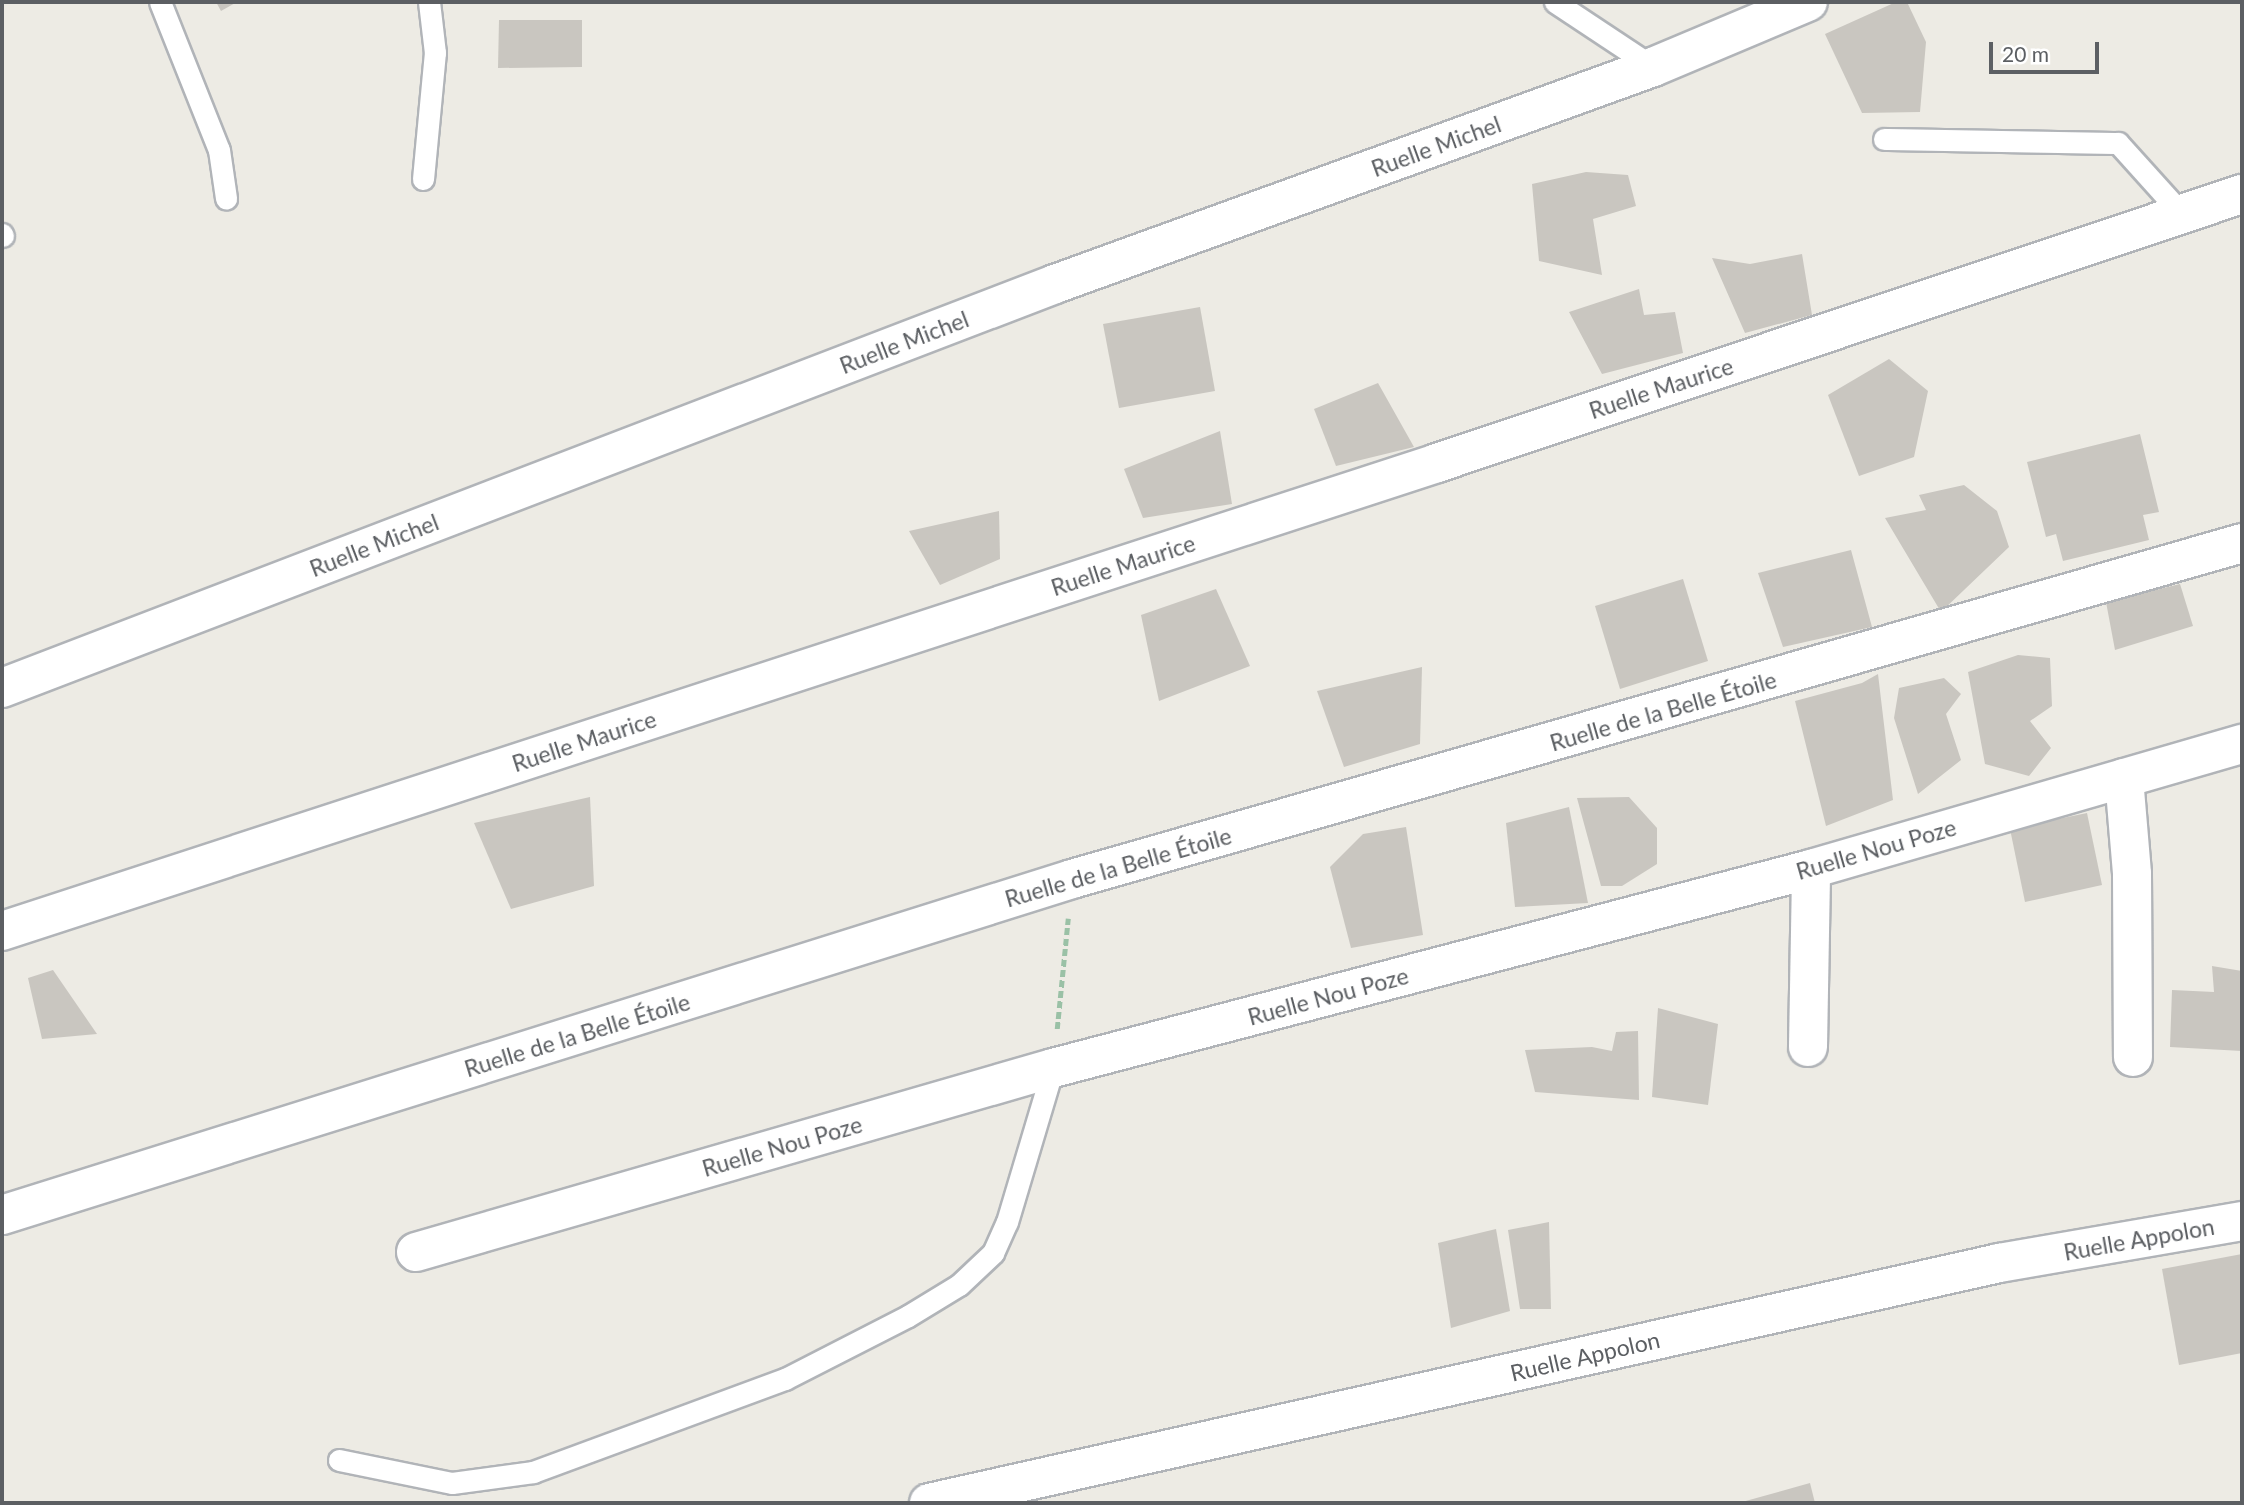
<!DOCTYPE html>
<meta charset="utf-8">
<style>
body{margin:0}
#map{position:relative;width:2244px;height:1505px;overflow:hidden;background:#edebe4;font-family:Lato,sans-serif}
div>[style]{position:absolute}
.building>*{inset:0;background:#c9c6c0}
.path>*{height:4.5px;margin-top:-2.25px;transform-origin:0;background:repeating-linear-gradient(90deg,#9ac1a6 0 7px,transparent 0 10.5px)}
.roads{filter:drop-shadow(2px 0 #b1b4b8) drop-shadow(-2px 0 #b1b4b8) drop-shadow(0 2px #b1b4b8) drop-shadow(0 -2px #b1b4b8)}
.lane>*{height:21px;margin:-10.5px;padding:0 10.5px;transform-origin:10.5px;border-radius:10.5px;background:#fff}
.street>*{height:38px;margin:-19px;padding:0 19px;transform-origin:19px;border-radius:19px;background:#fff}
span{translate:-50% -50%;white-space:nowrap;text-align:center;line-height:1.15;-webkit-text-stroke:7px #fff;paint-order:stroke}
.street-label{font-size:23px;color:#5c5f63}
.frame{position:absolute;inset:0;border:4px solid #5c5f63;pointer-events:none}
.scale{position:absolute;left:1989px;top:42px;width:110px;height:32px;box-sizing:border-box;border:4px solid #5c5f63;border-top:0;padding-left:9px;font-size:21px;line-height:24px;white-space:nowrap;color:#5c5f63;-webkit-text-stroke:5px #fff;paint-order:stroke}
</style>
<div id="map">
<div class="building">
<i style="clip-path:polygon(216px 2px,237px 2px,221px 11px)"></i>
<i style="clip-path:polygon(1896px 2px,1907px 2px,1926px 42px,1920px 112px,1862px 113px,1825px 34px)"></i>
<i style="clip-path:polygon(499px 20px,582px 20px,582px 67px,498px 68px)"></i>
<i style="clip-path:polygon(1586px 172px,1628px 175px,1636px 206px,1593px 219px,1602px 275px,1539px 261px,1532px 184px)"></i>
<i style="clip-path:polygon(1802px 254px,1812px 315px,1745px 333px,1712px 258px,1750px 264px)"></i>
<i style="clip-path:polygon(1639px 289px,1644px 315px,1675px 312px,1683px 353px,1602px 374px,1569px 312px)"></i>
<i style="clip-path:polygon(1200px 307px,1215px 391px,1119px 408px,1103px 324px)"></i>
<i style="clip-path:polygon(1889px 359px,1928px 391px,1914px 457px,1859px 476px,1828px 395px)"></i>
<i style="clip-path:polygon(1378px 383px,1414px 447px,1336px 466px,1314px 409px)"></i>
<i style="clip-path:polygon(1220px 431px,1232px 504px,1143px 518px,1124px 469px)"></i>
<i style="clip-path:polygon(2140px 434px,2159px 512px,2143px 515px,2149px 540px,2063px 561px,2056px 534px,2046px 537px,2027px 462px)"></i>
<i style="clip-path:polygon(1964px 485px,1997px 511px,2009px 547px,1941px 612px,1885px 518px,1926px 510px,1919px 495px)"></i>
<i style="clip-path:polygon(999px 511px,1000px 559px,940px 585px,909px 531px)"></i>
<i style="clip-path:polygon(1851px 550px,1872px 627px,1783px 647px,1758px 573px)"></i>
<i style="clip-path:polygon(1683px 579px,1708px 661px,1620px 689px,1595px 606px)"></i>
<i style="clip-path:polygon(2180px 584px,2193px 626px,2115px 650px,2106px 602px)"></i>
<i style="clip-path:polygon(1216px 589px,1250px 666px,1159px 701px,1141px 615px)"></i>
<i style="clip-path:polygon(2018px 655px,2050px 658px,2052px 706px,2030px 721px,2051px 748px,2029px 776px,1985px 764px,1968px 672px)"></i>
<i style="clip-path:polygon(1422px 667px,1420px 744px,1344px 767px,1317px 691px)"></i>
<i style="clip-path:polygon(1878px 674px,1893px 800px,1826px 826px,1795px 701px,1862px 683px)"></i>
<i style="clip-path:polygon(1944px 678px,1961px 694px,1946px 714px,1961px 760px,1918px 794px,1894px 718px,1899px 688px)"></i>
<i style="clip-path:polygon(590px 797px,594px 886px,511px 909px,474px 823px)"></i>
<i style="clip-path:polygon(1629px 797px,1657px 828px,1657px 864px,1622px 886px,1601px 886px,1577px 798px)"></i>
<i style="clip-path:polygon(1569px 807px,1588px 903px,1515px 907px,1506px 823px)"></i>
<i style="clip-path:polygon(2087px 813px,2102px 885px,2025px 902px,2010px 829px)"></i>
<i style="clip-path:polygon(1406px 827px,1423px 935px,1351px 948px,1330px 867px,1363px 834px)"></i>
<i style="clip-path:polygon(2212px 966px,2242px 971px,2242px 1051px,2170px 1047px,2172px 990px,2214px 992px)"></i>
<i style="clip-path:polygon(53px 970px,97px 1034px,42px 1039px,28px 978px)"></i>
<i style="clip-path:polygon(1658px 1008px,1718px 1024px,1708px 1105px,1652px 1097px)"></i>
<i style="clip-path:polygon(1638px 1031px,1639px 1100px,1535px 1092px,1525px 1050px,1592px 1047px,1612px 1051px,1616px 1032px)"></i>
<i style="clip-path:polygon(1549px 1222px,1551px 1309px,1520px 1309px,1508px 1230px)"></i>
<i style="clip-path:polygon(1496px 1229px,1510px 1311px,1451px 1328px,1438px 1243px)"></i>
<i style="clip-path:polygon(2242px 1254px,2242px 1353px,2179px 1365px,2162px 1269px)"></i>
<i style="clip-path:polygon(1810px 1483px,1815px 1503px,1742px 1503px,1742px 1502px)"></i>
</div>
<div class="path">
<i style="left:1057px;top:1029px;width:111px;rotate:-84.3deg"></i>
</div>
<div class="roads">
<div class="lane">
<i style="left:160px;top:2px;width:159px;rotate:68.3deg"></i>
<i style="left:219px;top:150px;width:49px;rotate:81.7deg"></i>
<i style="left:1555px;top:2px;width:118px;rotate:33.6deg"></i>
<i style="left:1884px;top:139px;width:234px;rotate:1deg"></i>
<i style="left:2118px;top:143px;width:96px;rotate:48deg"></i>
<i style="left:423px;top:179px;width:127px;rotate:-84.6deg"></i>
<i style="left:435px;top:53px;width:51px;rotate:-96.7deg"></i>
<i style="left:2px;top:234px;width:2px;rotate:63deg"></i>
<i style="left:339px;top:1460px;width:115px;rotate:11.5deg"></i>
<i style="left:452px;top:1483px;width:82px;rotate:-7.7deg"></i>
<i style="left:533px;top:1472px;width:269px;rotate:-20.3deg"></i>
<i style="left:785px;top:1379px;width:138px;rotate:-27.1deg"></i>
<i style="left:908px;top:1316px;width:60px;rotate:-31.3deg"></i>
<i style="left:959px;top:1285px;width:47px;rotate:-43.3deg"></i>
<i style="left:993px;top:1253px;width:34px;rotate:-66deg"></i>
<i style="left:1007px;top:1222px;width:161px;rotate:-73.4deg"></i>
</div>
<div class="street">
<i style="left:2px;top:688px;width:1128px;rotate:-20.99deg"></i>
<i style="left:1055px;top:284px;width:636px;rotate:-19.94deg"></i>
<i style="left:1653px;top:67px;width:168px;rotate:-22.8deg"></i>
<i style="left:2124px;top:778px;width:96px;rotate:85.2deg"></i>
<i style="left:2132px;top:874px;width:183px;rotate:89.7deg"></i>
<i style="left:2px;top:931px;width:1509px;rotate:-18.06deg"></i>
<i style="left:1437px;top:463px;width:849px;rotate:-18.48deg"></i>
<i style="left:1808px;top:1047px;width:178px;rotate:-89deg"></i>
<i style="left:2px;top:1215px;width:1122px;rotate:-17.43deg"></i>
<i style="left:1072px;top:879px;width:1217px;rotate:-16.02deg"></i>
<i style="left:416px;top:1252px;width:663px;rotate:-16.11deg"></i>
<i style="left:1053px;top:1068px;width:784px;rotate:-14.71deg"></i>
<i style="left:1811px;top:869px;width:449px;rotate:-16.2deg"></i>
<i style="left:929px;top:1503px;width:1097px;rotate:-12.64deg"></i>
<i style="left:1999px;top:1263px;width:247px;rotate:-9.8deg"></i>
</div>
</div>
<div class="street-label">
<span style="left:1436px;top:146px;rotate:-20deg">Ruelle Michel</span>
<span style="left:904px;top:342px;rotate:-21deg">Ruelle Michel</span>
<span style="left:1661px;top:388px;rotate:-18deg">Ruelle Maurice</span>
<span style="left:374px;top:545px;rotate:-21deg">Ruelle Michel</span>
<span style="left:1123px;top:565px;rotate:-18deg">Ruelle Maurice</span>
<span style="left:1663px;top:711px;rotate:-16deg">Ruelle de la Belle Étoile</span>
<span style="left:584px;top:741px;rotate:-18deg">Ruelle Maurice</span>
<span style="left:1876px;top:849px;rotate:-16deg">Ruelle Nou Poze</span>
<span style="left:1118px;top:867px;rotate:-16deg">Ruelle de la Belle Étoile</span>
<span style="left:1328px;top:996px;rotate:-15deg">Ruelle Nou Poze</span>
<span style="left:577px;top:1035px;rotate:-17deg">Ruelle de la Belle Étoile</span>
<span style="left:782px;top:1146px;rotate:-16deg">Ruelle Nou Poze</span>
<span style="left:2139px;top:1239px;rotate:-10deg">Ruelle Appolon</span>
<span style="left:1585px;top:1356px;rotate:-13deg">Ruelle Appolon</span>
</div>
<div class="frame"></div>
<div class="scale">20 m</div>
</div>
